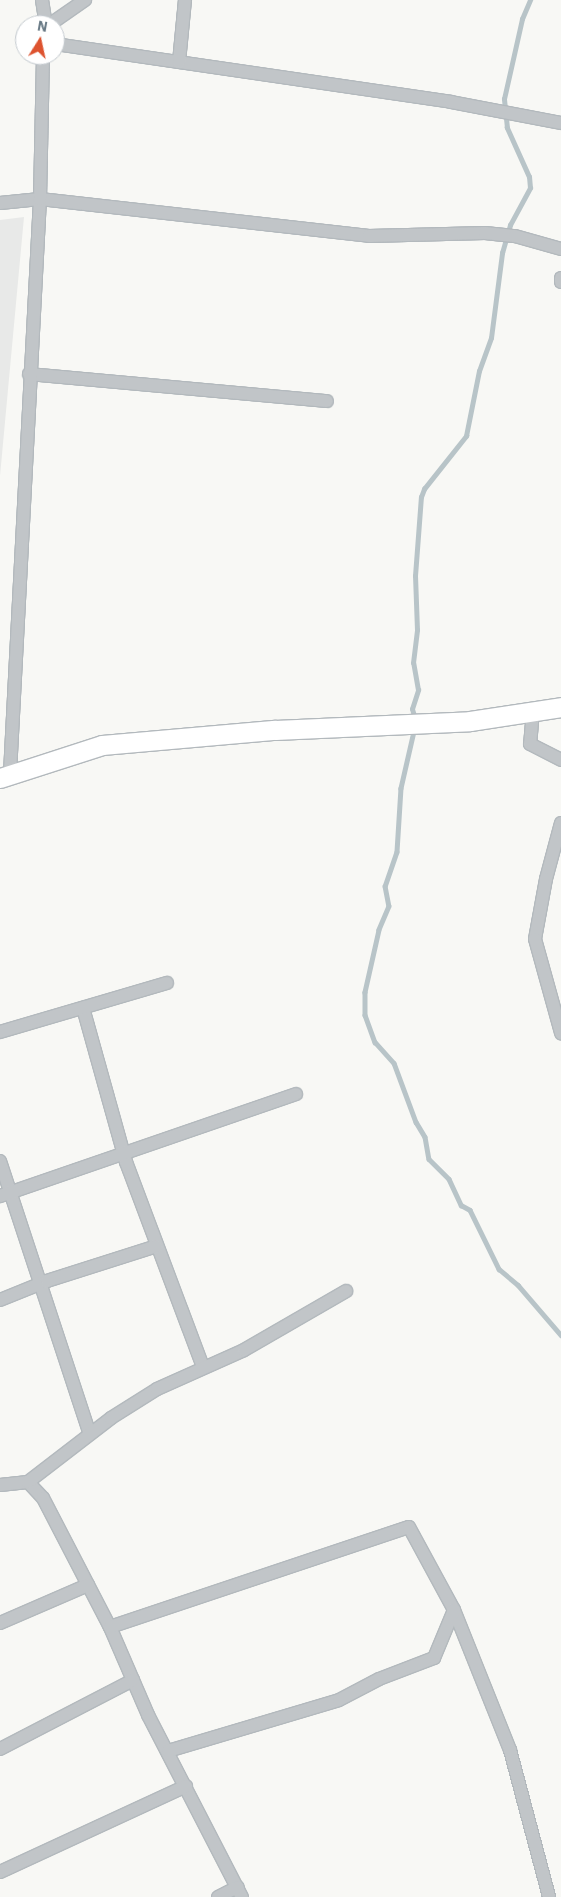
<!DOCTYPE html>
<style>
body{margin:0}
#map{position:relative;width:561px;height:1897px;overflow:hidden;background:#f8f8f5;font-family:"IBM Plex Sans",sans-serif}
div>[style]{position:absolute}
.built>*{inset:0;background:#e8e9e8}
.stream>*{height:4.5px;margin:-2.25px;padding:0 2.25px;transform-origin:2.25px;border-radius:2.25px;background:#b8c4c8}
.roads{filter:drop-shadow(1px 0 #b3b9bd) drop-shadow(-1px 0 #b3b9bd) drop-shadow(0 1px #b3b9bd) drop-shadow(0 -1px #b3b9bd)}
.street>*{height:12px;margin:-6px;padding:0 6px;transform-origin:6px;border-radius:6px;background:#c1c5c8}
.secondary>*{height:19px;margin:-9.5px;padding:0 9.5px;transform-origin:9.5px;border-radius:9.5px;background:#fff}
span{translate:-50% -50%;white-space:nowrap;text-align:center;line-height:1.15;-webkit-text-stroke:5px #fff;paint-order:stroke}
.north{position:absolute;left:15px;top:15px;width:50px;height:50px;box-sizing:border-box;background:#fff;border:1px solid #c3c9ce;border-radius:50%;rotate:10deg;font-size:14px;font-weight:700;line-height:20px;text-align:center;color:#687985}
.north::after{content:'';display:block;margin:auto;width:18px;height:22px;background:#dd532f;clip-path:polygon(50% 0,100% 100%,50% 72%,0 100%)}
</style>
<div id="map">
<div class="built">
<i style="clip-path:polygon(24px 217px,0 476px,0 220px)"></i>
</div>
<div class="stream">
<i style="left:415px;top:719px;width:10px;rotate:-107deg"></i>
<i style="left:412px;top:709px;width:20px;rotate:-72deg"></i>
<i style="left:418px;top:690px;width:27px;rotate:-100deg"></i>
<i style="left:413px;top:663px;width:33px;rotate:-83deg"></i>
<i style="left:417px;top:630px;width:54px;rotate:-92.1deg"></i>
<i style="left:415px;top:576px;width:79px;rotate:-85.7deg"></i>
<i style="left:421px;top:497px;width:9px;rotate:-69deg"></i>
<i style="left:424px;top:489px;width:68px;rotate:-51.6deg"></i>
<i style="left:466px;top:436px;width:66px;rotate:-78.7deg"></i>
<i style="left:479px;top:371px;width:35px;rotate:-70deg"></i>
<i style="left:491px;top:338px;width:86px;rotate:-82.6deg"></i>
<i style="left:502px;top:253px;width:29px;rotate:-74deg"></i>
<i style="left:510px;top:225px;width:42px;rotate:-61.6deg"></i>
<i style="left:530px;top:188px;width:11px;rotate:-95deg"></i>
<i style="left:529px;top:177px;width:54px;rotate:-114.2deg"></i>
<i style="left:507px;top:128px;width:29px;rotate:-96deg"></i>
<i style="left:504px;top:99px;width:82px;rotate:-77.3deg"></i>
<i style="left:522px;top:19px;width:21px;rotate:-67deg"></i>
<i style="left:415px;top:727px;width:63px;rotate:102.9deg"></i>
<i style="left:401px;top:788px;width:64px;rotate:93.6deg"></i>
<i style="left:397px;top:852px;width:36px;rotate:109deg"></i>
<i style="left:385px;top:886px;width:20px;rotate:79deg"></i>
<i style="left:389px;top:906px;width:26px;rotate:113deg"></i>
<i style="left:379px;top:930px;width:64px;rotate:102.7deg"></i>
<i style="left:365px;top:992px;width:23px;rotate:90deg"></i>
<i style="left:365px;top:1015px;width:29px;rotate:70deg"></i>
<i style="left:375px;top:1042px;width:28px;rotate:48deg"></i>
<i style="left:394px;top:1063px;width:63px;rotate:69.6deg"></i>
<i style="left:416px;top:1122px;width:17px;rotate:59deg"></i>
<i style="left:425px;top:1137px;width:22px;rotate:80deg"></i>
<i style="left:429px;top:1159px;width:28px;rotate:45deg"></i>
<i style="left:449px;top:1179px;width:29px;rotate:65deg"></i>
<i style="left:461px;top:1205px;width:10px;rotate:29deg"></i>
<i style="left:470px;top:1210px;width:66px;rotate:63.8deg"></i>
<i style="left:499px;top:1269px;width:25px;rotate:40deg"></i>
<i style="left:518px;top:1285px;width:66px;rotate:49.3deg"></i>
</div>
<div class="roads">
<div class="street">
<i style="left:42px;top:0;width:25px;rotate:81deg"></i>
<i style="left:49px;top:25px;width:44px;rotate:-34.8deg"></i>
<i style="left:55px;top:44px;width:400px;rotate:8.3deg"></i>
<i style="left:451px;top:102px;width:112px;rotate:10.8deg"></i>
<i style="left:179px;top:62px;width:62px;rotate:-84.5deg"></i>
<i style="left:0;top:203px;width:40px;rotate:-5.7deg"></i>
<i style="left:40px;top:199px;width:331px;rotate:6.4deg"></i>
<i style="left:369px;top:236px;width:116px;rotate:-1.5deg"></i>
<i style="left:485px;top:233px;width:30px;rotate:6deg"></i>
<i style="left:515px;top:236px;width:48px;rotate:15.8deg"></i>
<i style="left:561px;top:278px;width:4px;rotate:90deg"></i>
<i style="left:29px;top:374px;width:299px;rotate:5.2deg"></i>
<i style="left:533px;top:711px;width:33px;rotate:95deg"></i>
<i style="left:530px;top:744px;width:35px;rotate:27deg"></i>
<i style="left:10px;top:773px;width:575px;rotate:-87.01deg"></i>
<i style="left:40px;top:199px;width:144px;rotate:-88.8deg"></i>
<i style="left:561px;top:823px;width:58px;rotate:105deg"></i>
<i style="left:546px;top:879px;width:61px;rotate:100.4deg"></i>
<i style="left:535px;top:939px;width:98px;rotate:74.5deg"></i>
<i style="left:83px;top:1008px;width:160px;rotate:74.4deg"></i>
<i style="left:126px;top:1162px;width:219px;rotate:69.4deg"></i>
<i style="left:0;top:1032px;width:174px;rotate:-16.4deg"></i>
<i style="left:0;top:1161px;width:287px;rotate:71.8deg"></i>
<i style="left:0;top:1196px;width:313px;rotate:-19deg"></i>
<i style="left:0;top:1300px;width:51px;rotate:-22deg"></i>
<i style="left:47px;top:1281px;width:115px;rotate:-17.7deg"></i>
<i style="left:28px;top:1482px;width:22px;rotate:47deg"></i>
<i style="left:43px;top:1498px;width:145px;rotate:62.6deg"></i>
<i style="left:110px;top:1627px;width:96px;rotate:66.6deg"></i>
<i style="left:148px;top:1715px;width:205px;rotate:62.7deg"></i>
<i style="left:0;top:1485px;width:28px;rotate:-6deg"></i>
<i style="left:28px;top:1482px;width:105px;rotate:-37.6deg"></i>
<i style="left:111px;top:1418px;width:54px;rotate:-32.2deg"></i>
<i style="left:157px;top:1389px;width:95px;rotate:-24.1deg"></i>
<i style="left:244px;top:1350px;width:118px;rotate:-30deg"></i>
<i style="left:0;top:1623px;width:96px;rotate:-23.4deg"></i>
<i style="left:110px;top:1627px;width:315px;rotate:-18.5deg"></i>
<i style="left:409px;top:1527px;width:94px;rotate:61.5deg"></i>
<i style="left:454px;top:1610px;width:151px;rotate:68.2deg"></i>
<i style="left:510px;top:1750px;width:152px;rotate:75.1deg"></i>
<i style="left:0;top:1749px;width:150px;rotate:-27.4deg"></i>
<i style="left:168px;top:1751px;width:178px;rotate:-16.6deg"></i>
<i style="left:339px;top:1700px;width:45px;rotate:-27.7deg"></i>
<i style="left:379px;top:1679px;width:59px;rotate:-20.9deg"></i>
<i style="left:434px;top:1658px;width:52px;rotate:-67.4deg"></i>
<i style="left:0;top:1872px;width:205px;rotate:-24.8deg"></i>
<i style="left:218px;top:1897px;width:22px;rotate:-27deg"></i>
</div>
<div class="secondary">
<i style="left:0;top:778px;width:107px;rotate:-17.9deg"></i>
<i style="left:102px;top:745px;width:174px;rotate:-5deg"></i>
<i style="left:275px;top:730px;width:195px;rotate:-2.6deg"></i>
<i style="left:470px;top:721px;width:92px;rotate:-8.7deg"></i>
</div>
</div>
<div class="north">N</div>
</div>
